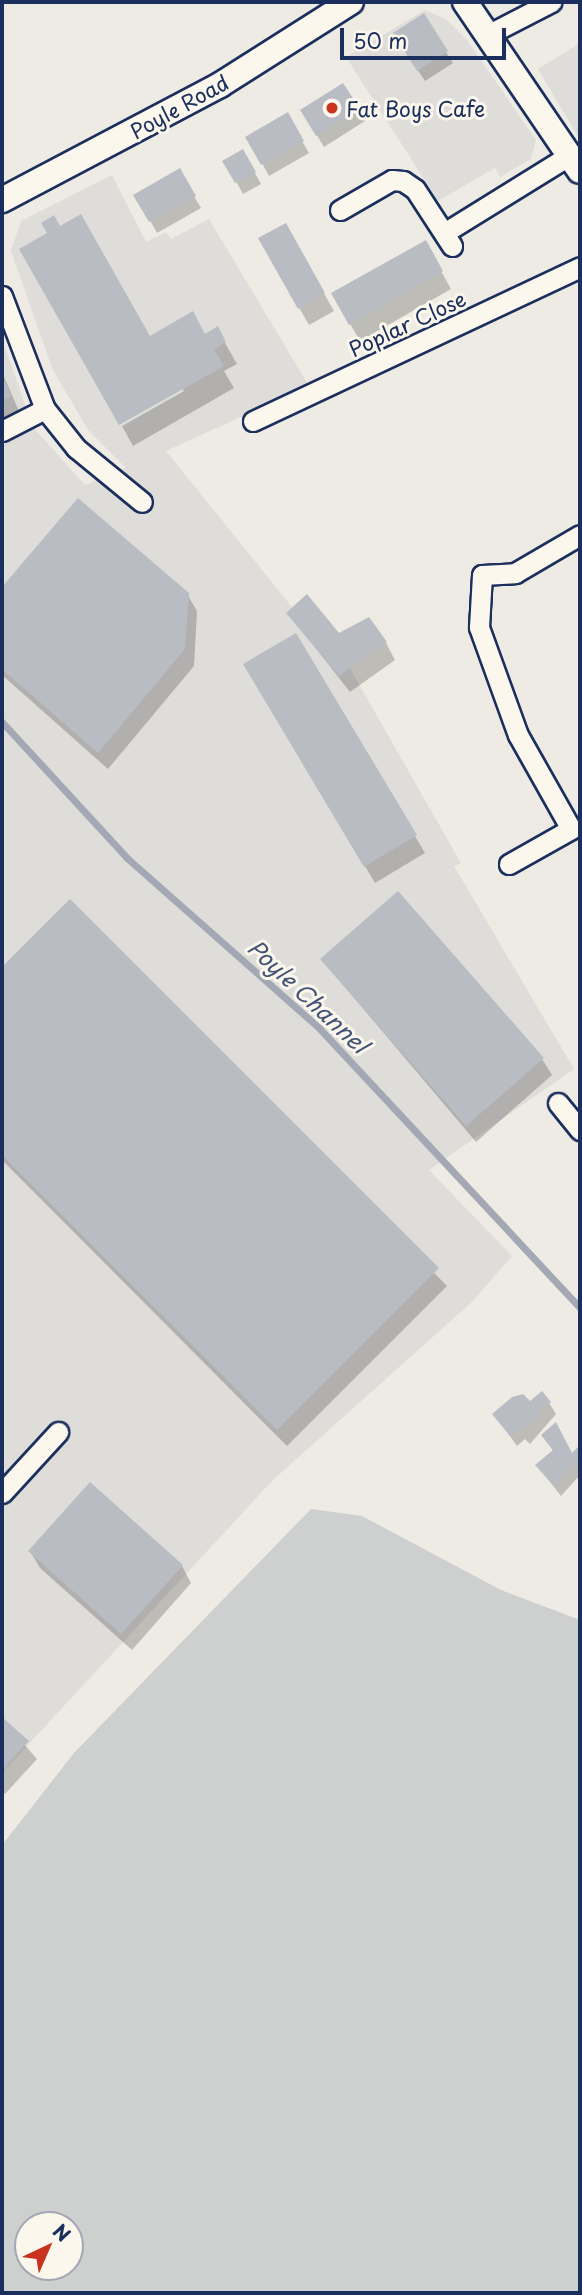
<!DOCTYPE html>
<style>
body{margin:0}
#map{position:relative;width:582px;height:2295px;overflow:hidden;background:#eeebe4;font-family:"Playpen Sans",sans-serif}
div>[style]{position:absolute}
.built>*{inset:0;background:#deddda}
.green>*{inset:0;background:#cecfcf}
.shadow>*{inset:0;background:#0003}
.stream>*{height:7px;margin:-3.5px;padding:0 3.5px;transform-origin:3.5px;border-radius:3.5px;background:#a3a8b4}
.building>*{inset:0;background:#b9bcc3}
.roads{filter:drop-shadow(2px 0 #1b2f5e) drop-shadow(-2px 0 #1b2f5e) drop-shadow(0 2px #1b2f5e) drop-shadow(0 -2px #1b2f5e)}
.minor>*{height:19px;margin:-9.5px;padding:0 9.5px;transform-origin:9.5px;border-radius:9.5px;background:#fbf7ec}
.tertiary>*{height:24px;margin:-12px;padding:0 12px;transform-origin:12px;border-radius:12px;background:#fbf7ec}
.dots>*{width:19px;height:19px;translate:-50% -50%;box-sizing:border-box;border:4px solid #fbf7ec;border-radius:50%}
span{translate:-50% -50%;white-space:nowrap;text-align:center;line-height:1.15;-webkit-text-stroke:6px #fbf7ec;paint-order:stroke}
.street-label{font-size:21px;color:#1b2f5e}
.poi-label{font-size:21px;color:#1b2f5e}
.left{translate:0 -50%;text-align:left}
.water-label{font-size:23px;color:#445378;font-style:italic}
.frame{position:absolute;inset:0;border:4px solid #1b2f5e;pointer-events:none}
.north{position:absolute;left:14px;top:2211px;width:70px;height:70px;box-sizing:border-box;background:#fbf7ec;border:2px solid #a1a7b3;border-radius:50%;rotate:44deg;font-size:19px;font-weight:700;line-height:28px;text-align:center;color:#1b2f5e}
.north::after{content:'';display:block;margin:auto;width:24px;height:32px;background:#c8321e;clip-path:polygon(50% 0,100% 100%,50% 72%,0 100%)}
.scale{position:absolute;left:340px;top:28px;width:166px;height:32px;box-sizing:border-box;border:4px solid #1b2f5e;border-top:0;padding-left:9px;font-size:21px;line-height:24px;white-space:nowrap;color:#1b2f5e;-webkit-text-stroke:5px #fbf7ec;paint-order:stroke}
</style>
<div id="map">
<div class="built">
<i style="clip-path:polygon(425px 10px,446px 19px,467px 40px,536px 140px,531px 159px,500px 177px,495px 168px,438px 201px,346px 57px)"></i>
<i style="clip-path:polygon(580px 43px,580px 140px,538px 69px)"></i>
<i style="clip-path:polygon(112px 175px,146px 242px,166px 232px,171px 239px,209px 219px,309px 386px,166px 451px,341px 668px,348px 665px,461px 863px,454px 866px,574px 1069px,429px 1170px,512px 1256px,473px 1301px,273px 1480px,2px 1773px,2px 339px,33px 427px,85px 485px,126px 468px,88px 430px,52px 368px,11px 251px,21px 221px)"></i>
</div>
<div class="green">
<i style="clip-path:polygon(evenodd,311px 1509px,362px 1516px,501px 1590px,580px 1620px,580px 2293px,2px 2293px,2px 1845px,74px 1753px,311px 1509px,28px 2225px,70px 2225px,70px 2267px,28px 2267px,28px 2225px)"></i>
</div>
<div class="shadow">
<i style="clip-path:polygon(423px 16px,453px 63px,425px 81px,401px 45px)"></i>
<i style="clip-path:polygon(343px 86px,365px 121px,324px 147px,302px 111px)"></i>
<i style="clip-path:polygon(287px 115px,309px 153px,269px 176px,248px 137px)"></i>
<i style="clip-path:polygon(243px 151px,261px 184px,243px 194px,225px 161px)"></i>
<i style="clip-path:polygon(179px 171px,201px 208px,157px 233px,136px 195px)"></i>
<i style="clip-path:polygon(285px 225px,334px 311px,309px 325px,260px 239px)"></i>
<i style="clip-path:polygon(60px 228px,150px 338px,205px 336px,217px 329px,237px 364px,224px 371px,234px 388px,133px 446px,122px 426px,184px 391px)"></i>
<i style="clip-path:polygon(425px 242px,451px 289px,360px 341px,333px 294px)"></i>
<i style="clip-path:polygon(2px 372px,22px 418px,2px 428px)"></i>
<i style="clip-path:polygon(79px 500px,187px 594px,197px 611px,194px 666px,108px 769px,2px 675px,2px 589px)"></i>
<i style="clip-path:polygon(288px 613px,339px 635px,386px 643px,395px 660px,350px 692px)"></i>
<i style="clip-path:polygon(295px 635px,425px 853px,375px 883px,245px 665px)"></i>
<i style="clip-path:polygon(70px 901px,447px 1286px,287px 1446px,2px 1160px,2px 970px)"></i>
<i style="clip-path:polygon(322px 960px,542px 1059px,552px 1075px,476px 1142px)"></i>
<i style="clip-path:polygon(549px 1403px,556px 1414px,530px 1444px,525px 1439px,517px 1446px,495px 1415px)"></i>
<i style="clip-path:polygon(543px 1436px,572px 1455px,580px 1448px,580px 1475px,561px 1496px,537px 1465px,554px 1452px)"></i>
<i style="clip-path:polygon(30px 1551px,182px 1566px,191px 1583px,132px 1650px,40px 1568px)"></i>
<i style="clip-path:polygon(2px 1719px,37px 1759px,5px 1794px,2px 1792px)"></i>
</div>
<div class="stream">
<i style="left:2px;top:722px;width:185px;rotate:47.4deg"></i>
<i style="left:127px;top:858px;width:258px;rotate:41.5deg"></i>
<i style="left:320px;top:1029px;width:381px;rotate:47deg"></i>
</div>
<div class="building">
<i style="clip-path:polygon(424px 13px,448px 51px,417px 71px,393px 33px)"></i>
<i style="clip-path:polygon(343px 83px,360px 109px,316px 136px,300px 110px)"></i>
<i style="clip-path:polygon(288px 112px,304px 141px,261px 165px,245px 137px)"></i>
<i style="clip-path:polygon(243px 149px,256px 172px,235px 183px,222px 161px)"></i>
<i style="clip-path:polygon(180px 168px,196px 196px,149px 222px,133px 195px)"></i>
<i style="clip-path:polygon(81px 214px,150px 336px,193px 311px,205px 334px,218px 326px,226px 342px,214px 349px,224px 366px,119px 425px,19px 249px,47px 233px,41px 223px,54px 215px,60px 226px)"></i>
<i style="clip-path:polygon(286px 223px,325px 293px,298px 309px,258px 238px)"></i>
<i style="clip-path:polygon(426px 240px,443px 271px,349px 325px,331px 293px)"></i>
<i style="clip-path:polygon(2px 375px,11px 396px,2px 401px)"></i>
<i style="clip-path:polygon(78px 498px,189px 593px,185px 649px,98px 753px,2px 669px,2px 587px)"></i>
<i style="clip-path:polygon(307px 594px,339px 633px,369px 617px,387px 642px,339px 676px,286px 613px)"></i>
<i style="clip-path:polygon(296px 633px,417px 835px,364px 867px,243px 664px)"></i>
<i style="clip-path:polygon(398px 891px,544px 1058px,466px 1126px,320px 959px)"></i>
<i style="clip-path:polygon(70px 899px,439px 1268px,277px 1430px,2px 1155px,2px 967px)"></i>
<i style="clip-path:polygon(542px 1391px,551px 1402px,538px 1412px,541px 1417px,510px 1436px,492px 1414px,512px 1397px,523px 1394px,530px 1401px)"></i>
<i style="clip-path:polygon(556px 1422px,572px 1453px,580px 1445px,580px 1459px,554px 1486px,535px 1465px,553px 1450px,541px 1435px)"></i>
<i style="clip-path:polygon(90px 1482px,183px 1565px,121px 1634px,28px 1551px)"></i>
<i style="clip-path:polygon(2px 1717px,29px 1741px,2px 1770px)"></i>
</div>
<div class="roads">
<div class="minor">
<i style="left:491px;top:33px;width:68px;rotate:-27.3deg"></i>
<i style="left:340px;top:210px;width:60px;rotate:-30deg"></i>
<i style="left:392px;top:180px;width:11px;rotate:5deg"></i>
<i style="left:403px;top:181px;width:14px;rotate:34deg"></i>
<i style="left:415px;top:189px;width:68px;rotate:57deg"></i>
<i style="left:444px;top:233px;width:146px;rotate:-31.8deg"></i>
<i style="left:2px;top:296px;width:121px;rotate:69.2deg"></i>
<i style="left:45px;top:409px;width:50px;rotate:51.5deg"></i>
<i style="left:76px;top:448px;width:85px;rotate:39.3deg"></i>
<i style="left:253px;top:421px;width:361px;rotate:-25.2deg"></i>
<i style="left:2px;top:431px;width:48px;rotate:-27.1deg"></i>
<i style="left:509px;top:864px;width:71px;rotate:-29.4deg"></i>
<i style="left:571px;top:829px;width:108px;rotate:-119.4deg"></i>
<i style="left:518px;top:735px;width:115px;rotate:-109.9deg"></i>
<i style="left:479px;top:627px;width:52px;rotate:-86.7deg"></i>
<i style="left:482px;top:575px;width:33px;rotate:-3deg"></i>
<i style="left:515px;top:573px;width:75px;rotate:-30.3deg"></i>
<i style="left:558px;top:1103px;width:35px;rotate:51deg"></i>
<i style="left:2px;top:1493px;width:83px;rotate:-47.4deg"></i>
</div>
<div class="tertiary">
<i style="left:465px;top:2px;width:204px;rotate:55.8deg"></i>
<i style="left:2px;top:200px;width:246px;rotate:-27.8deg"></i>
<i style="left:220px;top:85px;width:155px;rotate:-32.4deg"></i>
</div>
</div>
<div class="dots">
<i style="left:332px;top:108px;background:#c8321e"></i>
</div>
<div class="street-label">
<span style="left:179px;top:106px;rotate:-29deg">Poyle Road</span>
<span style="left:407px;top:323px;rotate:-25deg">Poplar Close</span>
</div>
<div class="poi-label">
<span class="left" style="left:346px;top:108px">Fat Boys Cafe</span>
</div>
<div class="water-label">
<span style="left:308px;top:996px;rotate:43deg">Poyle Channel</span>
</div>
<div class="frame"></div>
<div class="north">N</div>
<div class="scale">50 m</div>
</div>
